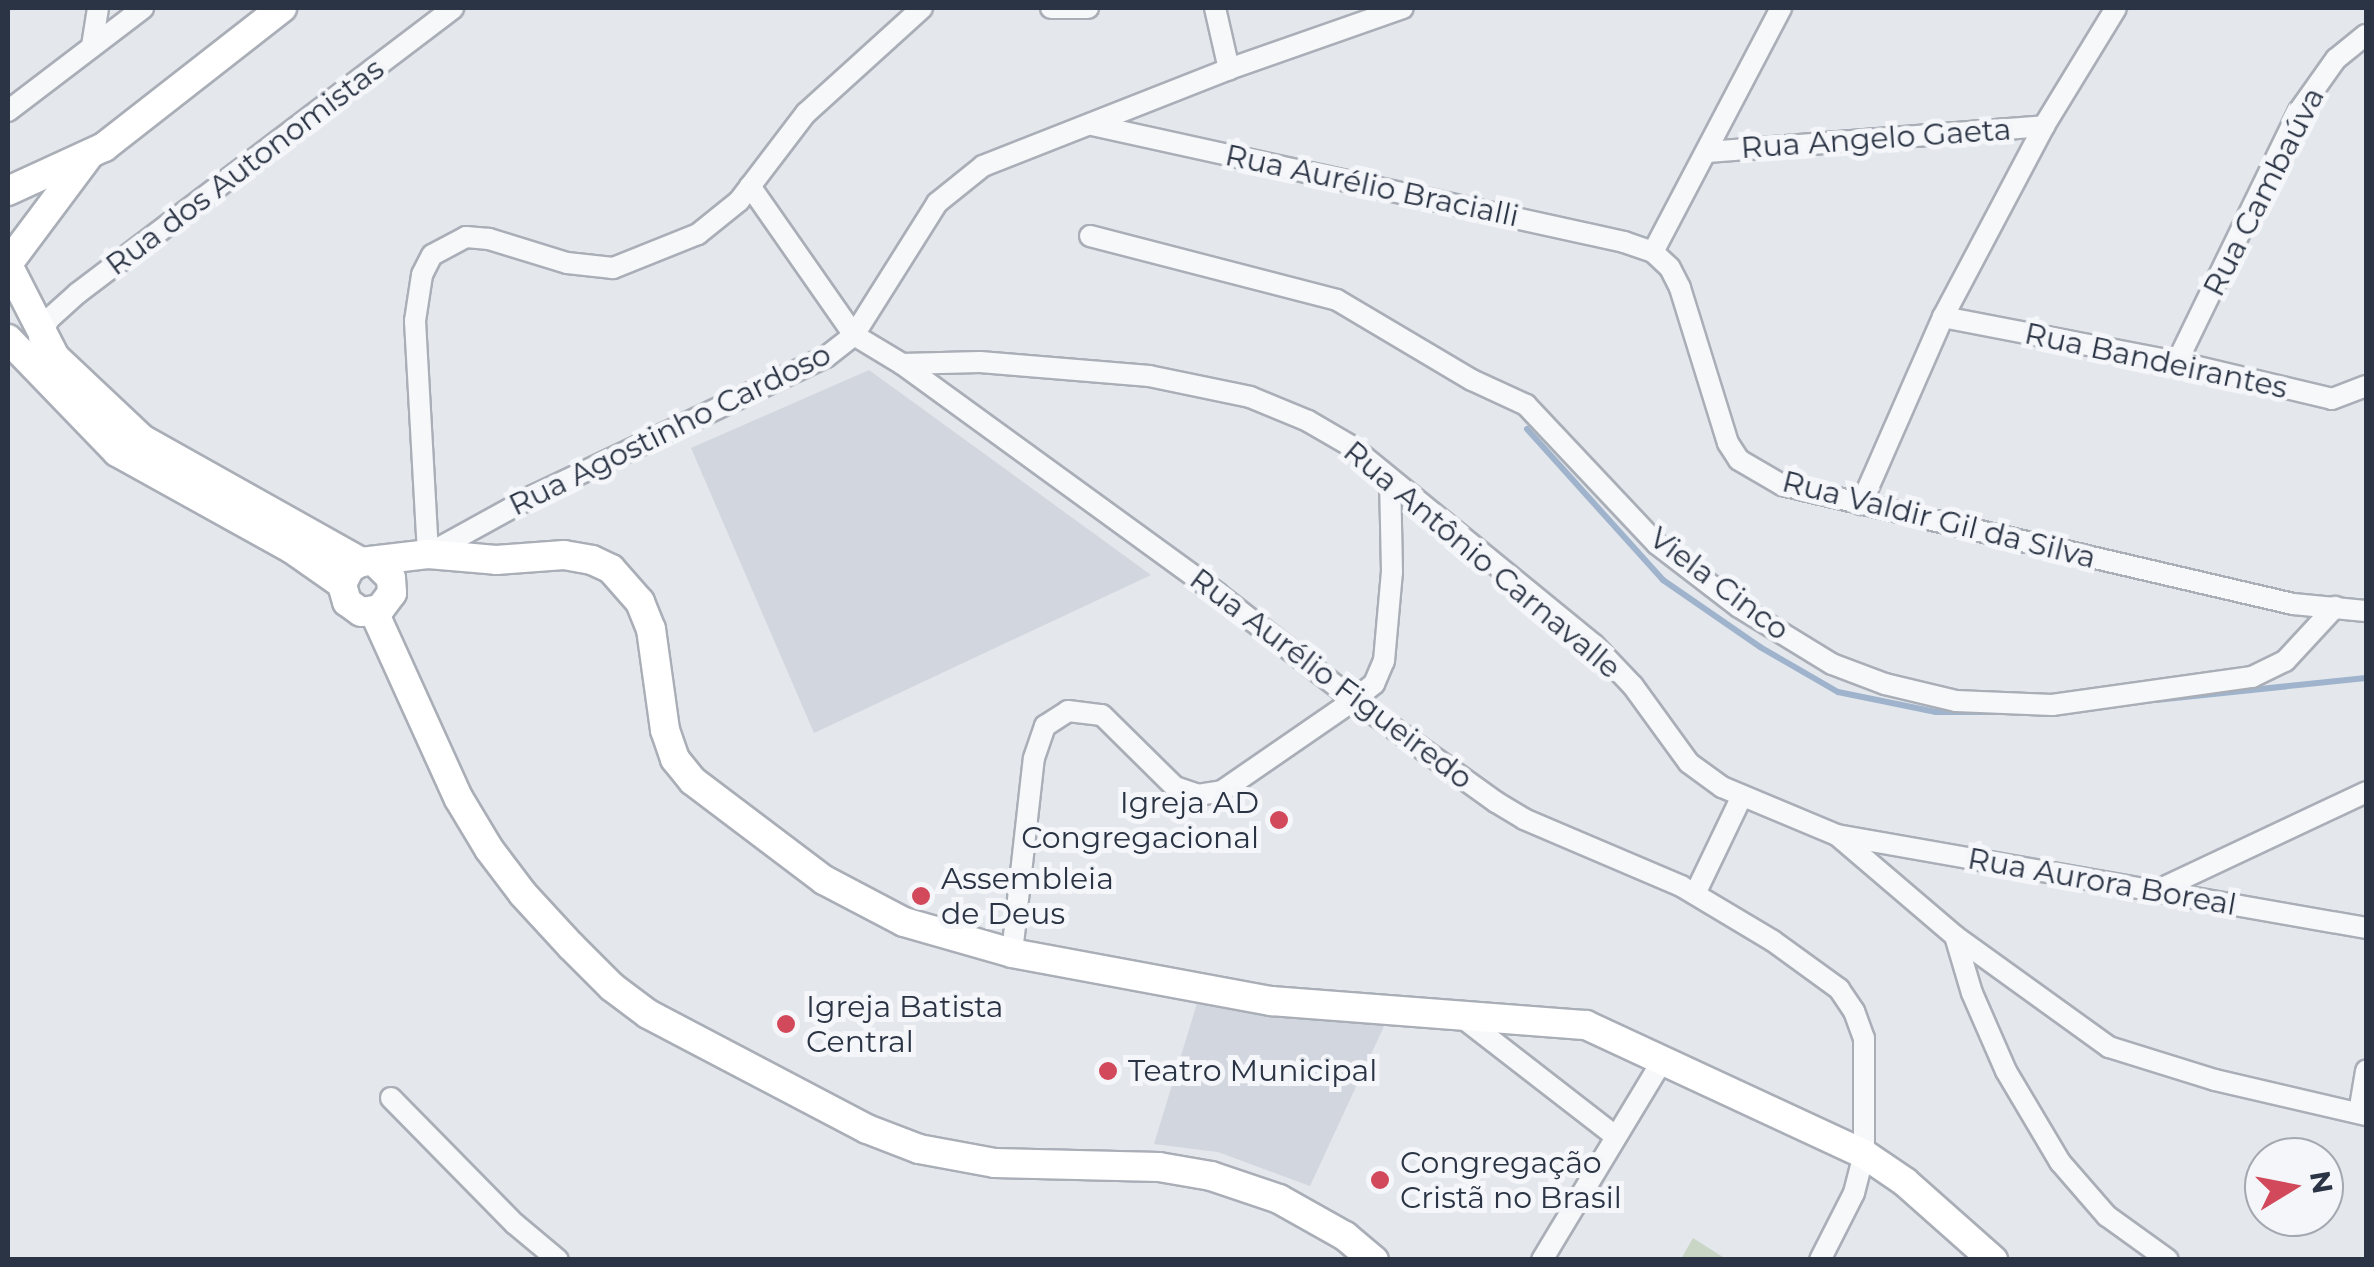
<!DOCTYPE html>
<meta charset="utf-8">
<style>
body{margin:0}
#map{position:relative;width:2374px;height:1267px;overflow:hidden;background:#e4e7ec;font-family:Montserrat,sans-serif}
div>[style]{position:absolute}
.built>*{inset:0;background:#d2d6de}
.green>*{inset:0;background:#c9d6c5}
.stream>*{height:6px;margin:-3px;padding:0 3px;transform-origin:3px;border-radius:3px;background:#9fb4cc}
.roads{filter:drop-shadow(2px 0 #a9aeb7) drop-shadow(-2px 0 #a9aeb7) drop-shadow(0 2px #a9aeb7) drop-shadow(0 -2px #a9aeb7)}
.street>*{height:20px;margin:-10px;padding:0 10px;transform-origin:10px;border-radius:10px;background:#f7f8fa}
.secondary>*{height:28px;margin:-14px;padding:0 14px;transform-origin:14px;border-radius:14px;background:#fff}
.dots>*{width:28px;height:28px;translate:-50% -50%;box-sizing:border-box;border:5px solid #f4f6f9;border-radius:50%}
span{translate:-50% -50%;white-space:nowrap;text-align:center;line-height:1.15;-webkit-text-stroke:10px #f4f6f9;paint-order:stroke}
.street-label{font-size:30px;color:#2b3445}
.poi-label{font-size:30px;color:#2b3445}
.right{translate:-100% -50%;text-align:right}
.left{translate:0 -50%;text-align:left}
.frame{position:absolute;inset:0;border:10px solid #2b3445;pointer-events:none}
.north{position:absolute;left:2244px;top:1137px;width:100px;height:100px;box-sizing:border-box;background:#f4f6f9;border:2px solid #a4a8b1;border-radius:50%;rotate:80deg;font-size:28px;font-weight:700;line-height:40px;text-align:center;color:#2b3445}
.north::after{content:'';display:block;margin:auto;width:35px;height:45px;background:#d1495b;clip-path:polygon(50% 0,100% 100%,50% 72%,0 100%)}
</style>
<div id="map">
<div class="built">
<i style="clip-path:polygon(869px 370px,1151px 575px,814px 733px,691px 448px)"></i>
<i style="clip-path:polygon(1198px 1000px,1268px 1015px,1386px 1022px,1310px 1186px,1218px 1152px,1154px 1144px)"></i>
</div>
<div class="green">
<i style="clip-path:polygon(1693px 1238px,1726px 1259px,1681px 1259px)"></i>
</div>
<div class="stream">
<i style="left:1527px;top:429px;width:203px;rotate:48deg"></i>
<i style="left:1663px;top:580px;width:118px;rotate:34.6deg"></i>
<i style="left:1760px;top:647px;width:90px;rotate:30deg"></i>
<i style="left:1838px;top:692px;width:100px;rotate:11.5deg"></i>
<i style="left:1936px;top:712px;width:58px"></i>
<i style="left:2156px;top:700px;width:211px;rotate:-6deg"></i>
</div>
<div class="roads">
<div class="street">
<i style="left:922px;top:8px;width:156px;rotate:137.8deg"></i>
<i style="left:806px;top:113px;width:111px;rotate:127.3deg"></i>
<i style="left:739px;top:201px;width:53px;rotate:141.2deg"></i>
<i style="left:698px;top:234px;width:92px;rotate:158.2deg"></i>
<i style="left:613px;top:268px;width:46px;rotate:-173.8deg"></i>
<i style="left:567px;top:263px;width:82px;rotate:-162.9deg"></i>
<i style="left:489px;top:239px;width:23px;rotate:-175deg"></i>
<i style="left:466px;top:237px;width:38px;rotate:152deg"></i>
<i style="left:432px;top:255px;width:22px;rotate:117deg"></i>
<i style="left:422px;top:275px;width:47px;rotate:98.7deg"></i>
<i style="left:415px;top:321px;width:233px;rotate:86.8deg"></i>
<i style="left:428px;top:554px;width:120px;rotate:-28.9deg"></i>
<i style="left:533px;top:496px;width:324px;rotate:-25.4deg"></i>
<i style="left:826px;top:357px;width:36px;rotate:-38deg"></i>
<i style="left:854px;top:335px;width:156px;rotate:-57.8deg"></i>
<i style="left:937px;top:203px;width:59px;rotate:-38.8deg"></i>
<i style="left:983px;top:166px;width:264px;rotate:-21.5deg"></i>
<i style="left:1229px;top:69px;width:184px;rotate:-19.3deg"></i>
<i style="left:1051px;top:8px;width:37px"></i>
<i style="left:1215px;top:8px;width:63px;rotate:77.1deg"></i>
<i style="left:92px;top:46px;width:38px;rotate:-81deg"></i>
<i style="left:8px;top:111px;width:170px;rotate:-37.3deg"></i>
<i style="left:1092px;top:125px;width:545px;rotate:12.4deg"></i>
<i style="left:1624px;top:242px;width:31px;rotate:19deg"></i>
<i style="left:1653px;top:252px;width:23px;rotate:43deg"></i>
<i style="left:1670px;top:268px;width:22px;rotate:63deg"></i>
<i style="left:1680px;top:288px;width:162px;rotate:72.8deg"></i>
<i style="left:1728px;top:443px;width:20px;rotate:57deg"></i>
<i style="left:1739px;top:460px;width:50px;rotate:30.2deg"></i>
<i style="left:1782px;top:485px;width:525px;rotate:13.11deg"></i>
<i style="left:2293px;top:604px;width:73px;rotate:5.5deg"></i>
<i style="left:1708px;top:152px;width:337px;rotate:-4.4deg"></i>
<i style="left:750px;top:186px;width:182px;rotate:55.1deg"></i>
<i style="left:854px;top:335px;width:56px;rotate:31.1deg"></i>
<i style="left:902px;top:364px;width:391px;rotate:36deg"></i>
<i style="left:1218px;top:594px;width:172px;rotate:37.9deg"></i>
<i style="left:1354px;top:700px;width:175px;rotate:35.7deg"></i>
<i style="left:1496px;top:802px;width:33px;rotate:31deg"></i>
<i style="left:1524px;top:819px;width:171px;rotate:23.1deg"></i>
<i style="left:1681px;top:886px;width:107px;rotate:30.9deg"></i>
<i style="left:1773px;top:941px;width:82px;rotate:36deg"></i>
<i style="left:1839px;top:989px;width:27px;rotate:56deg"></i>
<i style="left:1854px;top:1011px;width:29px;rotate:70deg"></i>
<i style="left:1864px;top:1038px;width:116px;rotate:90deg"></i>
<i style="left:1864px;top:1154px;width:40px;rotate:104.4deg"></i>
<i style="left:1854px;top:1193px;width:75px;rotate:116.9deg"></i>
<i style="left:1090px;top:236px;width:255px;rotate:14.5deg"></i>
<i style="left:1337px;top:300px;width:157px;rotate:30.7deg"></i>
<i style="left:1472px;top:380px;width:60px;rotate:24.8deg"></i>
<i style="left:1526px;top:405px;width:191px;rotate:46.7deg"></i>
<i style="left:1657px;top:544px;width:103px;rotate:37.5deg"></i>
<i style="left:1739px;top:607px;width:109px;rotate:31.5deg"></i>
<i style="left:1832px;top:664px;width:57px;rotate:20.7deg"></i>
<i style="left:1885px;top:684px;width:73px;rotate:13.5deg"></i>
<i style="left:1956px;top:701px;width:96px;rotate:2.4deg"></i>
<i style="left:2052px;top:705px;width:202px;rotate:-8deg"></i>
<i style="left:2252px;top:677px;width:37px;rotate:-26deg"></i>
<i style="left:2285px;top:661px;width:74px;rotate:-47.2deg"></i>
<i style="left:1653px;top:252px;width:276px;rotate:-62.3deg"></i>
<i style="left:1943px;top:317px;width:238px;rotate:10.9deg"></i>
<i style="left:2177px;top:362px;width:159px;rotate:13.4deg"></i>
<i style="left:2332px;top:399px;width:36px;rotate:-21deg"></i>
<i style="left:39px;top:338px;width:21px;rotate:-62deg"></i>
<i style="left:49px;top:319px;width:39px;rotate:-42deg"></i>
<i style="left:78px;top:293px;width:471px;rotate:-37.2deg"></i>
<i style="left:2177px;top:362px;width:279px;rotate:-64.1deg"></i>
<i style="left:2299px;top:111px;width:64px;rotate:-54.6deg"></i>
<i style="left:2336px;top:59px;width:38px;rotate:-39deg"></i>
<i style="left:902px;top:364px;width:78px;rotate:-1.5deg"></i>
<i style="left:980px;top:362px;width:170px;rotate:4.7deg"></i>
<i style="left:1149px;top:376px;width:103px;rotate:11.7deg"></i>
<i style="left:1250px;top:397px;width:63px;rotate:22.5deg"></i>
<i style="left:1308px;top:421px;width:50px;rotate:30.2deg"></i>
<i style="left:1351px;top:446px;width:313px;rotate:39.3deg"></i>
<i style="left:1593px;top:644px;width:58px;rotate:46.4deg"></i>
<i style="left:1633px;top:686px;width:95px;rotate:54deg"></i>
<i style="left:1689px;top:763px;width:41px;rotate:36deg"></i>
<i style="left:1722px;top:787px;width:125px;rotate:22.7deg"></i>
<i style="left:1837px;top:835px;width:537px;rotate:9.97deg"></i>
<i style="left:1861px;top:504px;width:204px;rotate:-66.3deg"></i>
<i style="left:1943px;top:317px;width:216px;rotate:-62.1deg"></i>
<i style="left:2044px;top:126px;width:138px;rotate:-58.6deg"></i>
<i style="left:1838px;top:836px;width:154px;rotate:40.5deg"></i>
<i style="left:1955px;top:936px;width:190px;rotate:35.8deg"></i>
<i style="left:2109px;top:1047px;width:111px;rotate:17.3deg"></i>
<i style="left:2215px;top:1080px;width:155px;rotate:13.1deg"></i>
<i style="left:2156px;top:891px;width:232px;rotate:-25.2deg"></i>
<i style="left:1695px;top:894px;width:109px;rotate:-64.4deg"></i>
<i style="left:1955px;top:936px;width:59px;rotate:73.4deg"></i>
<i style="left:1972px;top:993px;width:85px;rotate:66.4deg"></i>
<i style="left:2006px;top:1071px;width:106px;rotate:59.3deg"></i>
<i style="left:2060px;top:1162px;width:72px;rotate:49deg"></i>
<i style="left:2107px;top:1216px;width:75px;rotate:35.8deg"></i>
<i style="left:1012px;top:953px;width:196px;rotate:-83.6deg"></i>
<i style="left:1034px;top:758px;width:34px;rotate:-71deg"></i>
<i style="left:1045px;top:726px;width:27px;rotate:-33deg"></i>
<i style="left:1068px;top:711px;width:34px;rotate:7deg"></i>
<i style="left:1102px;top:715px;width:103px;rotate:44.6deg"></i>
<i style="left:1175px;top:787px;width:24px;rotate:19deg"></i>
<i style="left:1198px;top:795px;width:24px;rotate:-9deg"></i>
<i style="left:1222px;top:791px;width:160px;rotate:-34.6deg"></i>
<i style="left:1354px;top:700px;width:26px;rotate:-39deg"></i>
<i style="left:1374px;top:684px;width:25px;rotate:-67deg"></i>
<i style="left:1384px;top:661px;width:89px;rotate:-84.9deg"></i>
<i style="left:1392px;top:572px;width:92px;rotate:-91.2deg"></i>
<i style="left:1463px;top:1018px;width:192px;rotate:37.8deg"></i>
<i style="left:391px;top:1098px;width:177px;rotate:45.5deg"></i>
<i style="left:515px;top:1224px;width:56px;rotate:39.9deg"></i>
<i style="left:2359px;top:1113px;width:43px;rotate:-80.5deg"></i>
<i style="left:1542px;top:1260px;width:232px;rotate:-58.9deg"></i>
</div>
<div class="secondary">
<i style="left:8px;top:191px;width:106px;rotate:-24.6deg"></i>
<i style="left:104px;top:147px;width:226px;rotate:-38deg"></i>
<i style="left:13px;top:257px;width:124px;rotate:-53.2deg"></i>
<i style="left:12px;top:273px;width:94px;rotate:62.9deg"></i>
<i style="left:55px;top:357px;width:120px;rotate:43.3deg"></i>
<i style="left:142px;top:439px;width:251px;rotate:29.3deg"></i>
<i style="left:8px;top:339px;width:157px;rotate:46deg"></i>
<i style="left:117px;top:452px;width:200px;rotate:29deg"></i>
<i style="left:292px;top:549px;width:61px;rotate:35deg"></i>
<i style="left:376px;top:563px;width:21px;rotate:45deg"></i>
<i style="left:391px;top:578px;width:15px;rotate:86deg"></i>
<i style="left:392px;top:593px;width:20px;rotate:127deg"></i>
<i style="left:380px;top:609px;width:19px;rotate:171deg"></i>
<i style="left:361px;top:612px;width:17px;rotate:-144deg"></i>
<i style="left:347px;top:602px;width:19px;rotate:-106deg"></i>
<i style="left:342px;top:584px;width:18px;rotate:-63deg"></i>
<i style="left:350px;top:568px;width:13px;rotate:-29deg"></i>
<i style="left:361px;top:562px;width:67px;rotate:-6.8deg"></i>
<i style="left:428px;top:554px;width:68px;rotate:5deg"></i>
<i style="left:496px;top:560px;width:68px;rotate:-4.2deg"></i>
<i style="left:564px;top:555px;width:28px;rotate:10deg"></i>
<i style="left:592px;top:560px;width:21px;rotate:25deg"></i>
<i style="left:611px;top:569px;width:44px;rotate:48.7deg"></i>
<i style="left:640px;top:602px;width:29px;rotate:68deg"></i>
<i style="left:651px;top:629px;width:102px;rotate:82.1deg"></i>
<i style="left:665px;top:730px;width:31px;rotate:71deg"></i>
<i style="left:675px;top:759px;width:28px;rotate:51deg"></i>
<i style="left:693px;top:781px;width:164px;rotate:37.1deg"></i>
<i style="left:824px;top:880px;width:90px;rotate:27.7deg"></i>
<i style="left:904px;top:922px;width:112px;rotate:16deg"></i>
<i style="left:1012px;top:953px;width:264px;rotate:10.5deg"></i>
<i style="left:1272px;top:1001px;width:315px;rotate:4.4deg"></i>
<i style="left:1586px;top:1025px;width:306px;rotate:24.9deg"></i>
<i style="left:1864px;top:1154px;width:50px;rotate:34.3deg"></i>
<i style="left:1905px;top:1182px;width:118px;rotate:41.6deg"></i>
<i style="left:374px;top:612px;width:205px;rotate:65.6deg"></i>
<i style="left:459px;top:799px;width:58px;rotate:59deg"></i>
<i style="left:489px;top:849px;width:56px;rotate:52.9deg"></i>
<i style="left:523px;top:894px;width:71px;rotate:47.3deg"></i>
<i style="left:571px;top:946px;width:58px;rotate:45deg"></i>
<i style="left:612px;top:987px;width:45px;rotate:36.9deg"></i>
<i style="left:648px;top:1014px;width:247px;rotate:27.7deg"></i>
<i style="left:867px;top:1129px;width:56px;rotate:21deg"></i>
<i style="left:919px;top:1149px;width:77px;rotate:10.4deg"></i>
<i style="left:995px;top:1163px;width:164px;rotate:1.4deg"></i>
<i style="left:1159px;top:1167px;width:53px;rotate:9.8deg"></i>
<i style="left:1211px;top:1176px;width:72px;rotate:18.7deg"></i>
<i style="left:1279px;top:1199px;width:76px;rotate:29.3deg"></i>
<i style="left:1345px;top:1236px;width:38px;rotate:40deg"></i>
</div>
</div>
<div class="dots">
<i style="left:1279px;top:820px;background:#d1495b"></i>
<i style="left:921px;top:896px;background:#d1495b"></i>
<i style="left:786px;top:1024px;background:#d1495b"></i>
<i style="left:1108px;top:1071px;background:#d1495b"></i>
<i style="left:1380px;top:1180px;background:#d1495b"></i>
</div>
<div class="street-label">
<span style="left:1876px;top:139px;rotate:-4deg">Rua Angelo Gaeta</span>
<span style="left:245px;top:167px;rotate:-37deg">Rua dos Autonomistas</span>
<span style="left:1372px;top:186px;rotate:12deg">Rua Aurélio Bracialli</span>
<span style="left:2264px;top:192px;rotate:-63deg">Rua Cambaúva</span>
<span style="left:2156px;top:361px;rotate:12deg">Rua Bandeirantes</span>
<span style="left:670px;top:430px;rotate:-26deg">Rua Agostinho Cardoso</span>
<span style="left:1939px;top:520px;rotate:14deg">Rua Valdir Gil da Silva</span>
<span style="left:1482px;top:560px;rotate:40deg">Rua Antônio Carnavalle</span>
<span style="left:1719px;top:584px;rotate:37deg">Viela Cinco</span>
<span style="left:1331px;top:679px;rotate:37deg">Rua Aurélio Figueiredo</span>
<span style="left:2102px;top:882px;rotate:10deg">Rua Aurora Boreal</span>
</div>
<div class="poi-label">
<span class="right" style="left:1259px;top:820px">Igreja AD<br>Congregacional</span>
<span class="left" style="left:941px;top:896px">Assembleia<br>de Deus</span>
<span class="left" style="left:806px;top:1024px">Igreja Batista<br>Central</span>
<span class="left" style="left:1128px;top:1071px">Teatro Municipal</span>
<span class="left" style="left:1400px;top:1180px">Congregação<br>Cristã no Brasil</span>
</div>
<div class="frame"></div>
<div class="north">N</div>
</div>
